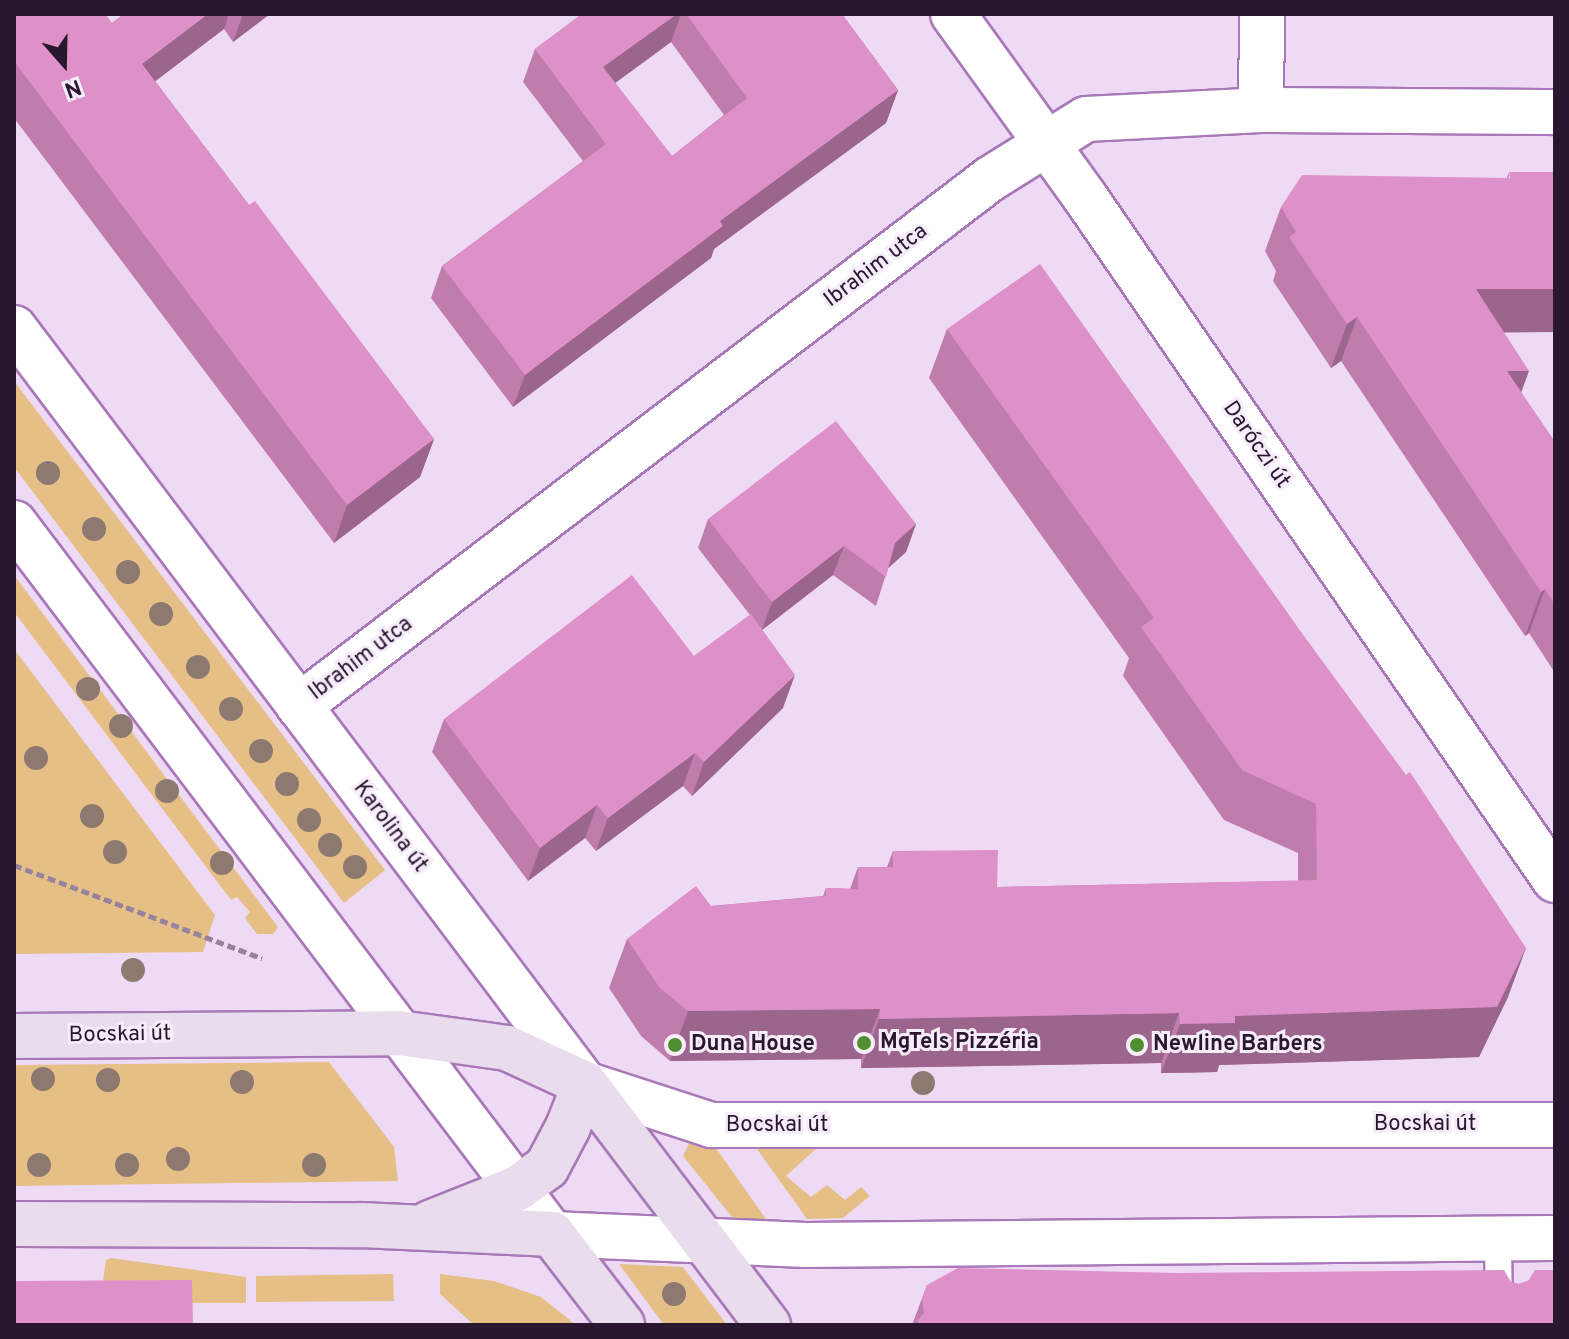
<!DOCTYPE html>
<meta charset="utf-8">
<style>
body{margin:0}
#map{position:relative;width:1569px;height:1339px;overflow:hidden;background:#efdaf6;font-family:Overpass,sans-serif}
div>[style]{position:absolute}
.green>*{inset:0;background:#e5bf85}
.path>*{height:5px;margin-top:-2.5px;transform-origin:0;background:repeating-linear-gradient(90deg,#97839e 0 8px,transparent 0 12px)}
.roads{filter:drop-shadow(2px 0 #a878b8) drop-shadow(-2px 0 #a878b8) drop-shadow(0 2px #a878b8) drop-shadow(0 -2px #a878b8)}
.service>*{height:26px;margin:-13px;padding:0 13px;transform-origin:13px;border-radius:13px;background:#fff}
.minor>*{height:44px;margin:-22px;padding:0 22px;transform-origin:22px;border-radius:22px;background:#fff}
.tertiary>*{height:44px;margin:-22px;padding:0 22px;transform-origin:22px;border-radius:22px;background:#fff}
.secondary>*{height:44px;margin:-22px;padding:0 22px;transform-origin:22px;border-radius:22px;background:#e8dced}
.trees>*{width:24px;height:24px;margin:-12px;border-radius:50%;background:#8e7971}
.wall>*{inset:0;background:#bf7cad}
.shaded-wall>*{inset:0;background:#9b658d}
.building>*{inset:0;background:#de90c9}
.dots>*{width:22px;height:22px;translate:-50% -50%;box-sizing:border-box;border:4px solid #f6ecfa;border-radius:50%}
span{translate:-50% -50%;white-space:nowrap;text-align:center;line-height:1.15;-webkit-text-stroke:6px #f6ecfa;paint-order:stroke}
.street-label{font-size:22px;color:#29162f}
.poi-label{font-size:22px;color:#29162f;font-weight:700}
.left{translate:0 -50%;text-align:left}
.frame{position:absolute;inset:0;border:16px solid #29162f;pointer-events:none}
.north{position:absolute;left:24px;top:24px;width:80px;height:80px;-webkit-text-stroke:6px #f6ecfa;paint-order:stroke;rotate:160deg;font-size:22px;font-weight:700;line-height:32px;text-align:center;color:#29162f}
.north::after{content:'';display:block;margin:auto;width:28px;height:36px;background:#29162f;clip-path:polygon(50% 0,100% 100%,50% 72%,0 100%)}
</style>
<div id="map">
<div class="green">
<i style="clip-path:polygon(14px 381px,385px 870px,344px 903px,14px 467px)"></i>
<i style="clip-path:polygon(14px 575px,278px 927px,273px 934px,257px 934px,245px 918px,250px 912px,237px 897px,231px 900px,14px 612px)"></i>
<i style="clip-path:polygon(14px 649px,215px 915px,203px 952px,14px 954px)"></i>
<i style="clip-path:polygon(329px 1062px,394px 1147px,398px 1181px,14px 1186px,14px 1065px)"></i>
<i style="clip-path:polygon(711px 1141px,768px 1222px,732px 1217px,683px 1156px,690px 1142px)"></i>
<i style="clip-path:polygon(817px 1148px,786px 1176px,811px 1197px,827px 1185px,845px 1200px,861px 1187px,870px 1196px,843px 1218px,807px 1219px,757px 1149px)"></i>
<i style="clip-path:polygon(111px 1258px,246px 1277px,246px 1303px,14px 1303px,14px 1281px,103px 1281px,106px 1260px)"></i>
<i style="clip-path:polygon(619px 1264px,683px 1267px,727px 1325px,664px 1325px)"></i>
<i style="clip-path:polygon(393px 1274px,394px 1301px,256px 1302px,256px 1276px)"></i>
<i style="clip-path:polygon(440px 1274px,494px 1281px,541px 1297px,576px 1325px,474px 1325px,440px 1294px)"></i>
</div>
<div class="path">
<i style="left:14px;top:865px;width:265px;rotate:20.6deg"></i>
</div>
<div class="roads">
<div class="service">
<i style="left:1498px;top:1239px;width:86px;rotate:89.3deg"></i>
</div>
<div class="minor">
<i style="left:953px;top:14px;width:226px;rotate:54.2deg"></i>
<i style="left:1085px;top:197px;width:829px;rotate:55.47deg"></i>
<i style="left:1261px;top:110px;width:96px;rotate:-89.4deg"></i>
<i style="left:299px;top:706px;width:869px;rotate:-37.33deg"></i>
<i style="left:990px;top:179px;width:113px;rotate:-32deg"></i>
<i style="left:1086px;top:119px;width:175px;rotate:-2.9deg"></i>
<i style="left:1261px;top:110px;width:294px;rotate:0.4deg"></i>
<i style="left:585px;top:1084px;width:133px;rotate:18deg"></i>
<i style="left:711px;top:1125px;width:844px"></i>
<i style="left:552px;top:1234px;width:254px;rotate:2.5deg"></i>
<i style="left:806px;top:1245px;width:749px;rotate:-0.54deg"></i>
</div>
<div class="tertiary">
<i style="left:14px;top:328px;width:947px;rotate:52.94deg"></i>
<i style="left:14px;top:523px;width:892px;rotate:52.89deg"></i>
</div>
<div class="secondary">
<i style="left:14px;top:1036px;width:385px;rotate:-0.4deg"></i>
<i style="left:399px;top:1033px;width:109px;rotate:7.9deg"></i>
<i style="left:507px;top:1048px;width:86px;rotate:24.8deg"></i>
<i style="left:585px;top:1084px;width:303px;rotate:52.8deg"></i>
<i style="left:430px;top:1223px;width:95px;rotate:-21.7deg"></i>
<i style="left:518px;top:1188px;width:36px;rotate:-36deg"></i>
<i style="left:547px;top:1167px;width:45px;rotate:-62.3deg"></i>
<i style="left:568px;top:1127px;width:46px;rotate:-68.4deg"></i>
<i style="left:14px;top:1224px;width:348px;rotate:0.2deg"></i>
<i style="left:362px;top:1225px;width:190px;rotate:2.7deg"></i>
<i style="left:552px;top:1234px;width:115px;rotate:52.4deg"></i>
</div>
</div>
<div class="trees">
<i style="left:48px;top:473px"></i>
<i style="left:94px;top:529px"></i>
<i style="left:128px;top:572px"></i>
<i style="left:161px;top:614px"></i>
<i style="left:198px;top:667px"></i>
<i style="left:88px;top:689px"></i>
<i style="left:231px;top:709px"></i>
<i style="left:121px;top:726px"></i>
<i style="left:261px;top:751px"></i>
<i style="left:36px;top:758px"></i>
<i style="left:287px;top:784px"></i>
<i style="left:167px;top:791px"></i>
<i style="left:92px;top:816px"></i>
<i style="left:309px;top:820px"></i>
<i style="left:330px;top:845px"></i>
<i style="left:115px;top:852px"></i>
<i style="left:222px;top:863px"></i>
<i style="left:355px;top:867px"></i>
<i style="left:133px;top:970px"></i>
<i style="left:43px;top:1079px"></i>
<i style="left:108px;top:1080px"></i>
<i style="left:242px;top:1082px"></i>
<i style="left:923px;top:1083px"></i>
<i style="left:178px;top:1159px"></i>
<i style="left:39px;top:1165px"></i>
<i style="left:127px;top:1165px"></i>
<i style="left:314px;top:1165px"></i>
<i style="left:674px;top:1294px"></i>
</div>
<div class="wall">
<i style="clip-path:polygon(14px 14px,112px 23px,124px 14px,270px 14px,233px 42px,224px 29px,155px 81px,249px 205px,434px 439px,420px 477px,334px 543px,14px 118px)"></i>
<i style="clip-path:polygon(evenodd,582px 14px,842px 14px,898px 90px,886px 123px,714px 249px,711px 258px,513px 407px,431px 298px,442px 266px,583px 161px,523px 82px,535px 49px,582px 14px,671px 42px,724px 115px,672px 156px,615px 83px,671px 42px)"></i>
<i style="clip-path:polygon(1509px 172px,1504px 333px,1521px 393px,1555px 442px,1555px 673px,1529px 633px,1525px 636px,1341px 361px,1331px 368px,1273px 281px,1276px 271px,1265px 251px,1281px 207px,1507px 178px)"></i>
<i style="clip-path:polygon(947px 329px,1508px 997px,1479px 1057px,1219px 1065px,1217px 1072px,1161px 1073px,1161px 1063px,861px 1068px,861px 1059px,670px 1061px,641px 1036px,609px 988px,627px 939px,711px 906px,823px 896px,826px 888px,850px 889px,858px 867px,887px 867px,893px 851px,997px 887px,1298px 881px,1298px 853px,1224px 820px,1123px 676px,1129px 658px,929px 378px)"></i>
<i style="clip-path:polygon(708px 519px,916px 524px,906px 552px,888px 568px,876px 606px,833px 575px,762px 630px,783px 708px,692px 796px,683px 786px,596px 851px,585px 838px,528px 881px,432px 752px,444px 719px,694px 656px,750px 615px,698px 548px)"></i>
<i style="clip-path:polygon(1528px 1281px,1555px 1325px,912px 1325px,927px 1285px,1511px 1282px,1519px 1284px)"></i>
</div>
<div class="shaded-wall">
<i style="clip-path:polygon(208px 14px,229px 14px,224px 29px,128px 102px,142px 64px)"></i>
<i style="clip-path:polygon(243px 14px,270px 14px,233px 42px)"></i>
<i style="clip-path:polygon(677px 14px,681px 14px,671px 42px,592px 100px,603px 67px)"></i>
<i style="clip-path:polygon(898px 90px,886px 123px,714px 249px,711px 258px,513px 407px,525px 375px,720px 221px)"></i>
<i style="clip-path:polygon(1476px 289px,1555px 289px,1555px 332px,1460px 333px)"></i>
<i style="clip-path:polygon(1357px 317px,1341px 361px,1331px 368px,1347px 324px)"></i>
<i style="clip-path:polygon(1507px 371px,1529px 371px,1513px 415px)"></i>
<i style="clip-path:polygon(434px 439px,420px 477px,334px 543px,347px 505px)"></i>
<i style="clip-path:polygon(916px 524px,906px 552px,884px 572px,895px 543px)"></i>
<i style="clip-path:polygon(844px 546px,833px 575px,762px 630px,772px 602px)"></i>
<i style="clip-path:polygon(1545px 589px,1529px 633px,1525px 636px,1541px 592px)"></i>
<i style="clip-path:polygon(795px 675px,783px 708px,692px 796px,704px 762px)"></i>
<i style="clip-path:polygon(695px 753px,683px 786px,596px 851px,608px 818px)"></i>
<i style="clip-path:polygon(597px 805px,585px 838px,528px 881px,540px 848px)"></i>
<i style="clip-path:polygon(1526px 948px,1508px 997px,1479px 1057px,1219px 1065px,1217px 1072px,1161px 1073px,1180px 1024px,1235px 1016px)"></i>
<i style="clip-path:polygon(880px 1009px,861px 1059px,670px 1061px,688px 1011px)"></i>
<i style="clip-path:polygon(1179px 1013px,1161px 1063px,861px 1068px,879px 1019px)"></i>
</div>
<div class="building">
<i style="clip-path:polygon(14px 14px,105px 14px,112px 23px,124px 14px,208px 14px,142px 64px,249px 205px,255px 201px,434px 439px,347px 505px,14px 61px)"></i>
<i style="clip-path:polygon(582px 14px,677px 14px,603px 67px,672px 156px,747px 98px,686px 14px,842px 14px,898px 90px,720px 221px,723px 226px,525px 375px,442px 266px,606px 144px,535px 49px)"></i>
<i style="clip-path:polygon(1509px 172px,1555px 172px,1555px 289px,1476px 289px,1529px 371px,1507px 371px,1555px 442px,1555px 605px,1545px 589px,1541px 592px,1357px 317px,1347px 324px,1289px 237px,1296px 232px,1281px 207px,1302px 175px,1510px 178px)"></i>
<i style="clip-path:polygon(1040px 264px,1304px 636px,1406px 775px,1410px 772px,1526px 948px,1497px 1007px,1235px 1016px,1235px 1023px,1180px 1024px,1179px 1013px,879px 1019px,880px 1009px,688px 1011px,659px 987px,627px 939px,696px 886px,711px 906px,826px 896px,826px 888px,858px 889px,858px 867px,893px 867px,893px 851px,998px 850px,997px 887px,1317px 880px,1316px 804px,1242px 770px,1141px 627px,1154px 618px,947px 329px)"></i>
<i style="clip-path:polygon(836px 421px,916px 524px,895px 543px,886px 577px,844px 546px,772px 602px,708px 519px)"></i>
<i style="clip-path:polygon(632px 575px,694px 656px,751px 614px,795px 675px,704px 762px,695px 753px,608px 818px,597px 805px,540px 848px,444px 719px)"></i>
<i style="clip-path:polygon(958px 1268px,1176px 1273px,1504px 1270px,1511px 1282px,1519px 1284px,1528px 1281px,1535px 1270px,1555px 1270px,1555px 1325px,920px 1325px,917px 1321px,924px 1313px,922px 1299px,927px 1285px)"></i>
<i style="clip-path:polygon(192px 1280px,193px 1325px,14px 1325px,14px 1281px)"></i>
</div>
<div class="dots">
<i style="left:864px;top:1043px;background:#4f8f30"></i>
<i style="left:675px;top:1045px;background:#4f8f30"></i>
<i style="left:1137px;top:1045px;background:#4f8f30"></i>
</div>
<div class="street-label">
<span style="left:876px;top:266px;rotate:-37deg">Ibrahim utca</span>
<span style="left:1256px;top:445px;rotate:55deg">Daróczi út</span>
<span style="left:361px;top:659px;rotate:-37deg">Ibrahim utca</span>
<span style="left:390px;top:827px;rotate:53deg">Karolina út</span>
<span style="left:120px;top:1035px;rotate:-1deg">Bocskai út</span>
<span style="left:1425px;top:1125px">Bocskai út</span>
<span style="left:777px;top:1126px">Bocskai út</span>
</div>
<div class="poi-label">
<span class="left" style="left:880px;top:1043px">MgTels Pizzéria</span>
<span class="left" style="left:691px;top:1045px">Duna House</span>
<span class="left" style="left:1153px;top:1045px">Newline Barbers</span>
</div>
<div class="frame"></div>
<div class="north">N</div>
</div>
